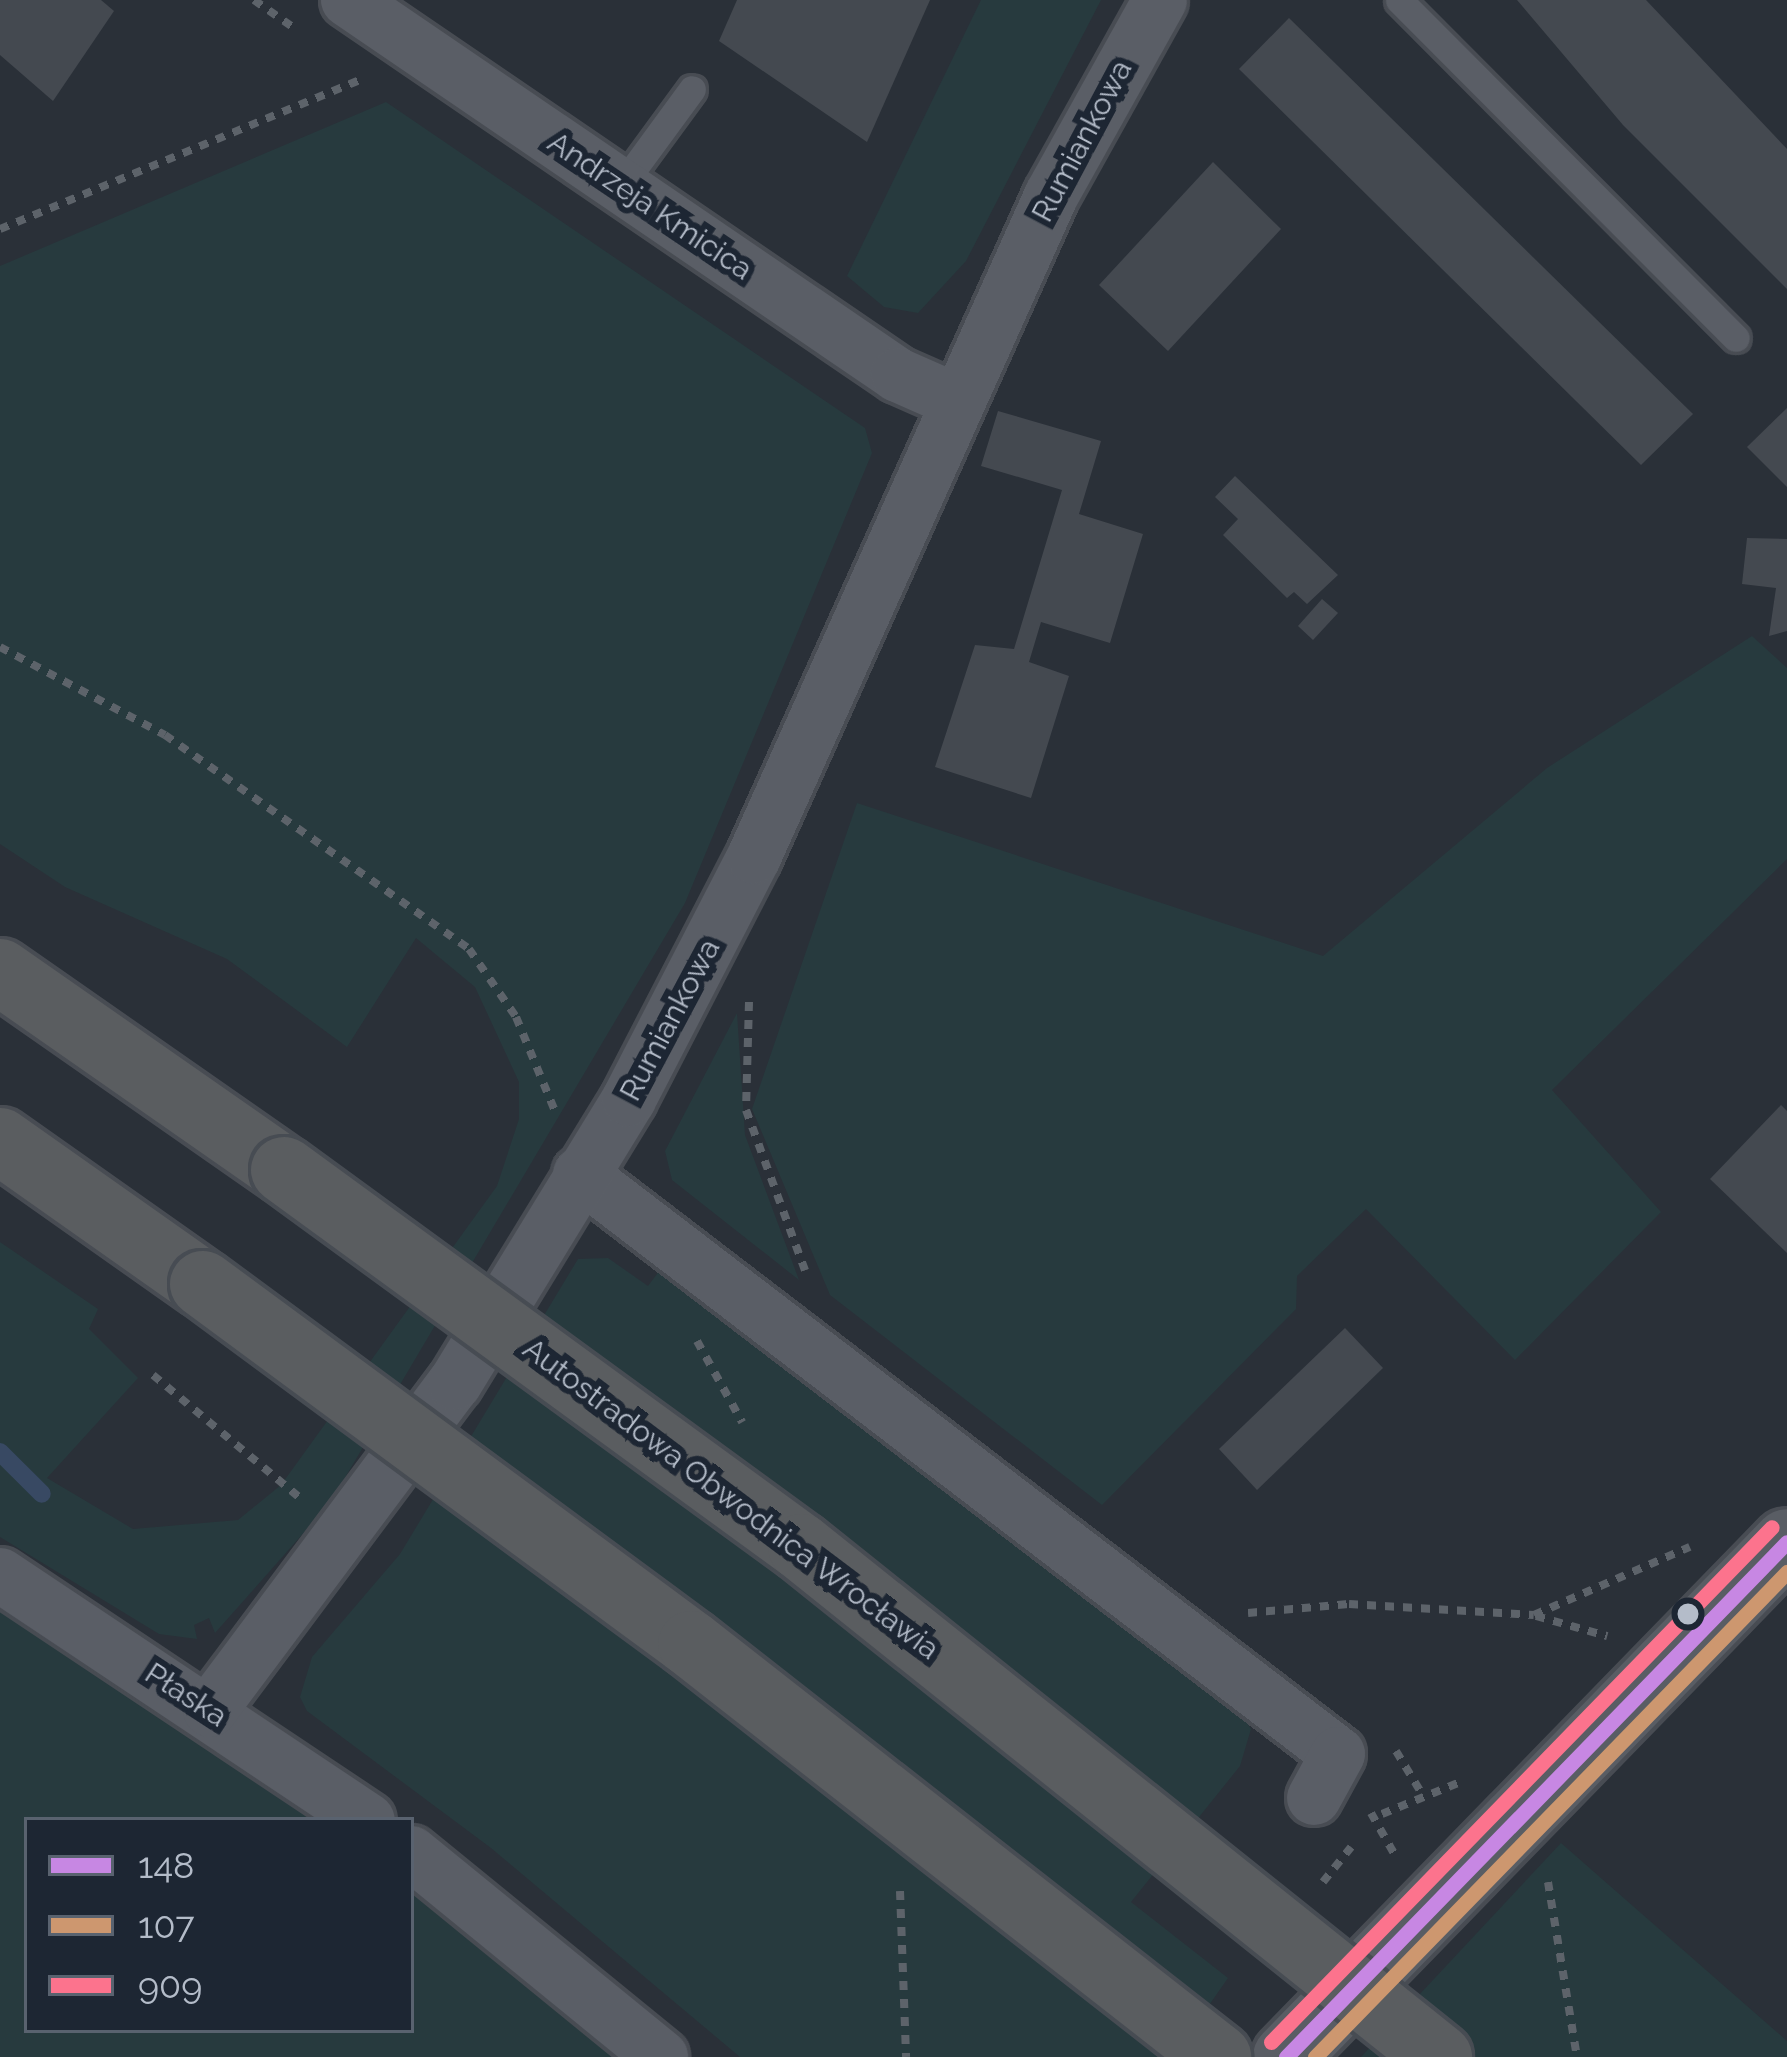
<!DOCTYPE html>
<meta charset="utf-8">
<style>
body{margin:0}
#map{position:relative;width:1787px;height:2057px;overflow:hidden;background:#2a3038;font-family:Raleway,sans-serif}
div>[style]{position:absolute}
.green>*{inset:0;background:#273a3e}
.stream>*{height:18px;margin:-9px;padding:0 9px;transform-origin:9px;border-radius:9px;background:#384963}
.building>*{inset:0;background:#444950}
.path>*{height:8px;margin-top:-4px;transform-origin:0;background:repeating-linear-gradient(90deg,#5d636a 0 9px,transparent 0 18px)}
.roads{filter:drop-shadow(3px 0 #484c53) drop-shadow(-3px 0 #484c53) drop-shadow(0 3px #484c53) drop-shadow(0 -3px #484c53)}
.lane>*{height:27px;margin:-13.5px;padding:0 13.5px;transform-origin:13.5px;border-radius:13.5px;background:#5a5e66}
.street>*{height:54px;margin:-27px;padding:0 27px;transform-origin:27px;border-radius:27px;background:#5a5e66}
.secondary>*{height:66px;margin:-33px;padding:0 33px;transform-origin:33px;border-radius:33px;background:#595d64}
.highway>*{height:66px;margin:-33px;padding:0 33px;transform-origin:33px;border-radius:33px;background:#5a5d60}
.bridges{filter:drop-shadow(3px 0 #474c53) drop-shadow(-3px 0 #474c53) drop-shadow(0 3px #474c53) drop-shadow(0 -3px #474c53)}
.highway-bridge>*{height:66px;margin:-33px;padding:0 33px;transform-origin:33px;border-radius:33px;background:#5a5d60}
.bus-1>*{height:15px;margin:-7.5px;padding:0 7.5px;transform-origin:7.5px;border-radius:7.5px;background:#c787e3}
.bus-2>*{height:15px;margin:-7.5px;padding:0 7.5px;transform-origin:7.5px;border-radius:7.5px;background:#cd976f}
.bus-3>*{height:15px;margin:-7.5px;padding:0 7.5px;transform-origin:7.5px;border-radius:7.5px;background:#fc738d}
.dots>*{width:33px;height:33px;translate:-50% -50%;box-sizing:border-box;border:6px solid #1d2633;border-radius:50%}
span{translate:-50% -50%;white-space:nowrap;text-align:center;line-height:1.15;-webkit-text-stroke:12px #1d2633;paint-order:stroke}
.street-label{font-size:30px;color:#b4bcc9}
.legend{position:absolute;left:24px;top:1817px;width:390px;height:216px;box-sizing:border-box;background:#1d2633;border:3px solid #59626f;margin:0;padding:15px 21px;list-style:none;font-size:36px;color:#b4bcc9}
.legend li{display:flex;align-items:center;gap:24px;height:60px}
.legend b{width:60px;border:3px solid #59626f}
</style>
<div id="map">
<div class="green">
<i style="clip-path:polygon(981px 0,1101px 0,966px 261px,918px 313px,884px 307px,847px 276px)"></i>
<i style="clip-path:polygon(386px 102px,865px 428px,872px 453px,685px 903px,330px 1503px,215px 1633px,209px 1618px,194px 1625px,197px 1639px,159px 1634px,0 1537px,0 1242px,98px 1309px,89px 1329px,138px 1378px,47px 1478px,133px 1529px,238px 1520px,281px 1485px,497px 1186px,519px 1119px,519px 1082px,475px 987px,416px 938px,347px 1047px,227px 959px,65px 887px,0 844px,0 266px)"></i>
<i style="clip-path:polygon(1752px 636px,1787px 668px,1787px 859px,1552px 1090px,1661px 1212px,1515px 1360px,1366px 1209px,1297px 1276px,1296px 1309px,1102px 1505px,830px 1295px,752px 1109px,857px 803px,1323px 956px,1547px 768px)"></i>
<i style="clip-path:polygon(737px 1013px,745px 1135px,799px 1280px,672px 1180px,665px 1151px)"></i>
<i style="clip-path:polygon(608px 1258px,648px 1286px,660px 1270px,1240px 1712px,1251px 1729px,1240px 1766px,1131px 1902px,1228px 1978px,1173px 2057px,740px 2057px,491px 1848px,307px 1711px,300px 1697px,312px 1657px,400px 1554px,578px 1259px)"></i>
<i style="clip-path:polygon(0 1605px,323px 1820px,27px 1820px,27px 2030px,411px 2030px,411px 1887px,618px 2057px,0 2057px)"></i>
<i style="clip-path:polygon(1561px 1843px,1787px 2041px,1787px 2057px,1361px 2057px)"></i>
</div>
<div class="stream">
<i style="left:0;top:1452px;width:59px;rotate:45deg"></i>
</div>
<div class="building">
<i style="clip-path:polygon(0 0,101px 0,114px 11px,53px 101px,0 55px)"></i>
<i style="clip-path:polygon(737px 0,930px 0,867px 142px,719px 41px)"></i>
<i style="clip-path:polygon(1517px 0,1646px 0,1787px 149px,1787px 289px,1623px 125px)"></i>
<i style="clip-path:polygon(1289px 18px,1693px 414px,1641px 465px,1239px 69px)"></i>
<i style="clip-path:polygon(1213px 162px,1281px 229px,1168px 351px,1099px 285px)"></i>
<i style="clip-path:polygon(1787px 408px,1787px 487px,1747px 447px)"></i>
<i style="clip-path:polygon(998px 411px,1101px 441px,1079px 514px,1143px 534px,1110px 643px,1041px 622px,1029px 662px,1069px 676px,1031px 798px,935px 767px,975px 645px,1014px 649px,1062px 490px,981px 466px)"></i>
<i style="clip-path:polygon(1235px 476px,1338px 575px,1307px 604px,1294px 592px,1287px 598px,1223px 535px,1238px 519px,1215px 497px)"></i>
<i style="clip-path:polygon(1747px 538px,1787px 539px,1787px 631px,1769px 636px,1776px 588px,1742px 584px)"></i>
<i style="clip-path:polygon(1322px 599px,1338px 613px,1313px 640px,1298px 626px)"></i>
<i style="clip-path:polygon(1781px 1105px,1787px 1111px,1787px 1253px,1710px 1179px)"></i>
<i style="clip-path:polygon(1345px 1328px,1383px 1368px,1257px 1490px,1219px 1449px)"></i>
</div>
<div class="path">
<i style="left:254px;top:0;width:52px;rotate:34.9deg"></i>
<i style="left:0;top:229px;width:390px;rotate:-22.5deg"></i>
<i style="left:0;top:647px;width:187px;rotate:28.1deg"></i>
<i style="left:165px;top:735px;width:372px;rotate:35.1deg"></i>
<i style="left:469px;top:949px;width:83px;rotate:55.3deg"></i>
<i style="left:516px;top:1017px;width:102px;rotate:67.5deg"></i>
<i style="left:749px;top:1002px;width:108px;rotate:91.6deg"></i>
<i style="left:746px;top:1110px;width:171px;rotate:69.8deg"></i>
<i style="left:697px;top:1341px;width:93px;rotate:60.9deg"></i>
<i style="left:153px;top:1375px;width:190px;rotate:39.9deg"></i>
<i style="left:1248px;top:1613px;width:101px;rotate:-5.1deg"></i>
<i style="left:1349px;top:1604px;width:185px;rotate:3.4deg"></i>
<i style="left:1534px;top:1615px;width:170px;rotate:-23.6deg"></i>
<i style="left:1536px;top:1616px;width:74px;rotate:15.7deg"></i>
<i style="left:1396px;top:1751px;width:50px;rotate:58.8deg"></i>
<i style="left:1371px;top:1813px;width:51px;rotate:60.4deg"></i>
<i style="left:1382px;top:1814px;width:82px;rotate:-22.2deg"></i>
<i style="left:1323px;top:1882px;width:45px;rotate:-51.3deg"></i>
<i style="left:1548px;top:1882px;width:177px;rotate:80.6deg"></i>
<i style="left:900px;top:1891px;width:166px;rotate:87.9deg"></i>
</div>
<div class="roads">
<div class="lane">
<i style="left:1399px;top:0;width:477px;rotate:45.1deg"></i>
<i style="left:621px;top:186px;width:120px;rotate:-53.8deg"></i>
</div>
<div class="street">
<i style="left:348px;top:0;width:666px;rotate:34.29deg"></i>
<i style="left:898px;top:375px;width:64px;rotate:23.8deg"></i>
<i style="left:580px;top:1174px;width:954px;rotate:37.42deg"></i>
<i style="left:1338px;top:1754px;width:50px;rotate:118.6deg"></i>
<i style="left:0;top:1575px;width:442px;rotate:33.7deg"></i>
<i style="left:210px;top:1710px;width:409px;rotate:-53.2deg"></i>
<i style="left:455px;top:1383px;width:333px;rotate:-58.5deg"></i>
<i style="left:629px;top:1099px;width:272px;rotate:-62.7deg"></i>
<i style="left:754px;top:857px;width:725px;rotate:-65.8deg"></i>
<i style="left:1051px;top:196px;width:224px;rotate:-60.9deg"></i>
<i style="left:411px;top:1853px;width:323px;rotate:39.2deg"></i>
</div>
<div class="secondary">
<i style="left:1286px;top:2057px;width:718px;rotate:-45.79deg"></i>
</div>
<div class="highway">
<i style="left:0;top:972px;width:346px;rotate:34.9deg"></i>
<i style="left:0;top:1141px;width:248px;rotate:35.2deg"></i>
</div>
</div>
<div class="bridges">
<div class="highway-bridge">
<i style="left:284px;top:1170px;width:640px;rotate:36.1deg"></i>
<i style="left:801px;top:1547px;width:817px;rotate:38.64deg"></i>
<i style="left:203px;top:1284px;width:606px;rotate:36.42deg"></i>
<i style="left:691px;top:1644px;width:670px;rotate:38.09deg"></i>
</div>
</div>
<div class="bus-1">
<i style="left:1286px;top:2057px;width:718px;rotate:-45.79deg"></i>
</div>
<div class="bus-2">
<i style="left:1315px;top:2057px;width:677px;rotate:-45.78deg"></i>
</div>
<div class="bus-3">
<i style="left:1271px;top:2042px;width:718px;rotate:-45.79deg"></i>
</div>
<div class="dots">
<i style="left:1688px;top:1614px;background:#b4bcc9"></i>
</div>
<div class="street-label">
<span style="left:1082px;top:141px;rotate:-62deg">Rumiankowa</span>
<span style="left:650px;top:206px;rotate:34deg">Andrzeja Kmicica</span>
<span style="left:670px;top:1020px;rotate:-62deg">Rumiankowa</span>
<span style="left:731px;top:1499px;rotate:37deg">Autostradowa Obwodnica Wrocławia</span>
<span style="left:186px;top:1695px;rotate:33deg">Płaska</span>
</div>
<ul class="legend">
<li><b style="height:15px;background:#c787e3"></b>148</li>
<li><b style="height:15px;background:#cd976f"></b>107</li>
<li><b style="height:15px;background:#fc738d"></b>909</li>
</ul>
</div>
